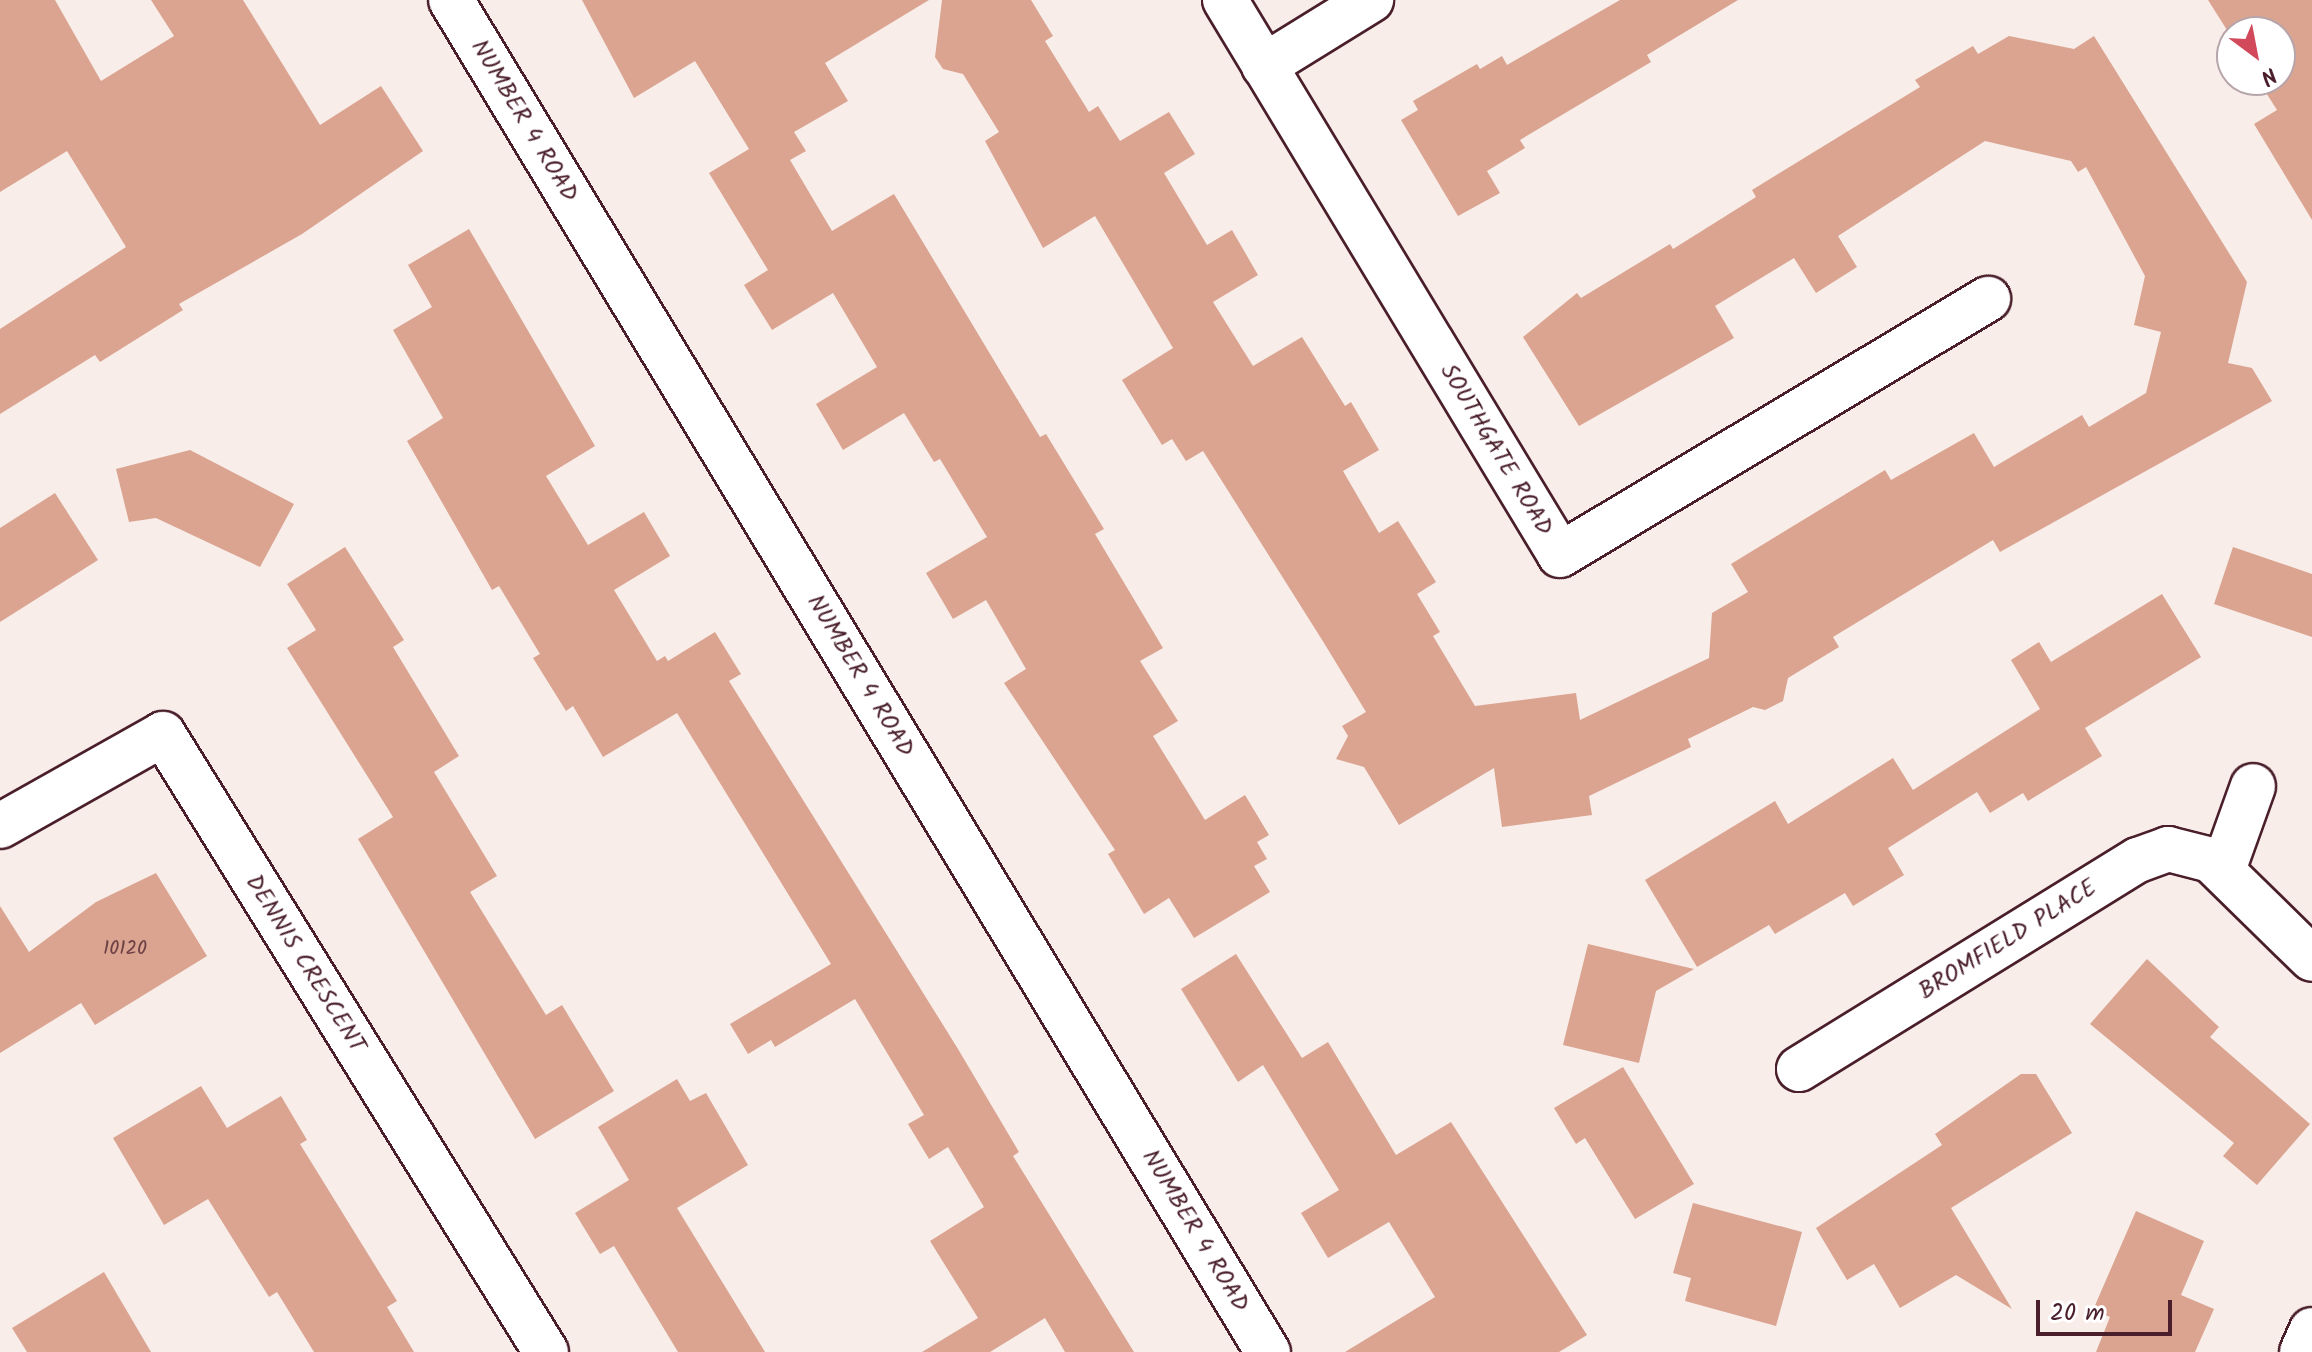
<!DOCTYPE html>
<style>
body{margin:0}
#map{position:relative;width:2312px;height:1352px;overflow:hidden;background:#f8ede9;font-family:Kalam,sans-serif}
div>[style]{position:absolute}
.building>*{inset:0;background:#daa491}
.roads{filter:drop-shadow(2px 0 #4a1f2b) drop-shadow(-2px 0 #4a1f2b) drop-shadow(0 2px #4a1f2b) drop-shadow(0 -2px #4a1f2b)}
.street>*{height:44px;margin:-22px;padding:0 22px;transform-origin:22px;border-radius:22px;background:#fff}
.secondary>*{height:44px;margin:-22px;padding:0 22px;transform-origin:22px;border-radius:22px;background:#fff}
span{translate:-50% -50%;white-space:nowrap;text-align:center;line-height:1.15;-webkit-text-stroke:6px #fff;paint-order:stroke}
.number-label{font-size:20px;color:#6e4044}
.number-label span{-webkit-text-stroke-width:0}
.street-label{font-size:24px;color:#4a1f2b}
.north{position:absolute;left:2216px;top:16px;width:80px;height:80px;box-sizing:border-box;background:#fff;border:2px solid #b7a5aa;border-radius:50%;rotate:148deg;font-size:22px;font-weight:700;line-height:32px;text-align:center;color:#4a1f2b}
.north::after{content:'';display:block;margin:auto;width:28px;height:36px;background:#d1495b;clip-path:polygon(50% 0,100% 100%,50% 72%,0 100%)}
.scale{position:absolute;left:2036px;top:1300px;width:136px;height:36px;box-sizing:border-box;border:4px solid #4a1f2b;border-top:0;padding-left:10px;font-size:24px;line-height:28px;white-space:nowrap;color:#4a1f2b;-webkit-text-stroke:6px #fff;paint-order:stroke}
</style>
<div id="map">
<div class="building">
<i style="clip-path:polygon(0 0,55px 0,101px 81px,174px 36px,151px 0,243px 0,320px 125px,381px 86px,423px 151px,302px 234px,179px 304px,183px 310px,100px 362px,95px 355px,0 414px,0 329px,126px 247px,67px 151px,0 192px)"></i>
<i style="clip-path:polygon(582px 0,929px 0,825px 63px,848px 101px,794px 132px,806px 151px,790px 160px,832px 231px,894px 194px,1040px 437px,1046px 434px,1104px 529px,1095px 534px,1163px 648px,1140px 661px,1178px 721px,1153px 736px,1205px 820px,1245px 795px,1269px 835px,1257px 842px,1267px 859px,1254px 866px,1270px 892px,1194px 938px,1169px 898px,1144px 914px,1108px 854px,1115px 850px,1004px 683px,1026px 669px,986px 600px,953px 619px,926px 573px,987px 537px,940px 459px,934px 462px,904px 413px,843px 450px,816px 404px,877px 367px,833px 293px,772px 330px,744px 285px,768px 270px,709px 173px,749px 149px,695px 61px,634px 98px)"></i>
<i style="clip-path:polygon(942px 0,1031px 0,1053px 36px,1045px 41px,1089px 112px,1098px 106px,1120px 141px,1169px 112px,1195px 154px,1164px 173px,1207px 245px,1232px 230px,1258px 275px,1213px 302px,1253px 366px,1302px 337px,1345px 406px,1351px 402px,1379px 450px,1343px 471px,1379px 533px,1398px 521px,1436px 582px,1417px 594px,1440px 632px,1433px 636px,1475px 706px,1576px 693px,1580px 720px,1709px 658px,1712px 613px,1748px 592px,1731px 564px,1885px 470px,1891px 480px,1974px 433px,1994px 467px,2082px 415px,2089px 427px,2146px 393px,2161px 332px,2134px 325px,2145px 276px,2086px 167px,2078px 172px,2071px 161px,1985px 141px,1838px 236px,1857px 267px,1816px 293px,1794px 258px,1715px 306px,1734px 338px,1579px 426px,1523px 337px,1577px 293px,1581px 298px,1670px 244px,1673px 249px,1756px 197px,1752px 190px,1920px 87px,1915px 80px,1973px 46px,1978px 54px,2009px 36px,2074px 49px,2094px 36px,2247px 282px,2228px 363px,2252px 368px,2272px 401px,2000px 552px,1993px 540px,1833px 637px,1839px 647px,1788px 678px,1783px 701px,1765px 710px,1753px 707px,1688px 739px,1691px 747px,1589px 796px,1592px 815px,1502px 827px,1494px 768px,1399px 825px,1364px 767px,1336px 759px,1348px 736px,1342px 726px,1366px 712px,1324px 643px,1203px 451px,1186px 461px,1172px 439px,1162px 445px,1122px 380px,1173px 348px,1095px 216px,1043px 248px,985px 141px,999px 132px,963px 74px,943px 69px,935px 57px)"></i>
<i style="clip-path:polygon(1620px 0,1738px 0,1647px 55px,1651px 62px,1520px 140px,1525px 148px,1487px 171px,1500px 193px,1458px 216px,1401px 120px,1418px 110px,1413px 101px,1477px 64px,1480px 69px,1502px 56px,1507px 65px)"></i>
<i style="clip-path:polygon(2208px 0,2312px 0,2312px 220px,2254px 124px,2277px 110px,2258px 80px,2280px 80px,2280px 32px,2232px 32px,2232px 38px)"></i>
<i style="clip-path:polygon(469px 229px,595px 446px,546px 476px,588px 545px,644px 512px,670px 556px,614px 590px,657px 661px,665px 656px,668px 661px,715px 632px,741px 674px,729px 681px,958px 1049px,1019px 1152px,1013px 1156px,1134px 1352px,1065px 1352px,1045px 1318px,990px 1352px,922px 1352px,978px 1318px,930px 1241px,984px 1207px,948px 1147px,929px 1159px,908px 1124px,924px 1115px,855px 999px,775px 1047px,771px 1040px,748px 1054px,730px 1024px,831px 964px,677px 713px,603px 757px,573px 706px,566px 711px,533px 658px,540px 654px,499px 586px,492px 590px,407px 441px,443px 418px,393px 330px,432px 307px,408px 265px)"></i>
<i style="clip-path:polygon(190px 450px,294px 504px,260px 567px,156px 518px,129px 522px,116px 469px)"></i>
<i style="clip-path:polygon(55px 493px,98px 560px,0 622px,0 528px)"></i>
<i style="clip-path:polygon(345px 547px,404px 640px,393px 647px,459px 756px,434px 772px,497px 876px,470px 892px,546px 1015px,562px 1005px,614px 1091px,535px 1139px,358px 839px,393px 817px,287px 648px,316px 630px,287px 584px)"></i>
<i style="clip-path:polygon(2233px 547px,2312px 574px,2312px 637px,2214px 604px)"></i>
<i style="clip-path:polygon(2162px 594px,2201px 657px,2085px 728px,2102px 756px,2028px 801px,2023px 793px,1990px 813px,1977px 792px,1888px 848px,1904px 875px,1853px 906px,1845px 893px,1775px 934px,1769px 925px,1697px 967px,1645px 880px,1775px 801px,1788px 824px,1893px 758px,1913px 790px,2040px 709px,2011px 660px,2039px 642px,2051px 662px)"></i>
<i style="clip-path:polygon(156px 873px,207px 956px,95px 1025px,81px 1003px,0 1053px,0 906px,29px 952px,96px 902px)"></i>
<i style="clip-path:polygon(1588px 944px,1694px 969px,1656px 991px,1639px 1063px,1563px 1045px)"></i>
<i style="clip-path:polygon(1236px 954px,1302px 1058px,1328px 1042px,1396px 1155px,1451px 1122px,1587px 1335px,1559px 1352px,1345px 1352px,1435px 1297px,1389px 1222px,1328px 1258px,1301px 1213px,1339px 1190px,1263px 1065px,1238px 1082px,1181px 989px)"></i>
<i style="clip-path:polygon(2147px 959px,2219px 1027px,2210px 1037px,2310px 1124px,2257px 1185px,2223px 1156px,2234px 1143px,2090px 1024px)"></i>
<i style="clip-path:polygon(1623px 1067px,1694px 1184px,1635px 1219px,1585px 1138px,1576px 1144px,1554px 1108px)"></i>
<i style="clip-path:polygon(2021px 1074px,2036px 1074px,2072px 1133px,1951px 1208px,2012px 1309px,1956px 1275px,1900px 1308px,1874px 1264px,1847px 1280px,1816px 1228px,1942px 1145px,1935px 1134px)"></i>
<i style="clip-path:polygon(677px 1079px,690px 1101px,706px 1093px,748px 1165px,677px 1208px,765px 1352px,678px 1352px,614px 1246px,600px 1254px,575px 1213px,629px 1180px,598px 1127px)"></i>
<i style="clip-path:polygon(201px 1086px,227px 1128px,281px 1096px,307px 1140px,300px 1144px,397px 1301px,387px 1307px,414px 1352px,314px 1352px,277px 1292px,269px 1297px,208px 1199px,164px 1225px,113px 1138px)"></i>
<i style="clip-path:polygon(1693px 1203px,1802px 1232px,1776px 1326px,1685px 1301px,1691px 1278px,1673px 1273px)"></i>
<i style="clip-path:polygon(2136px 1211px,2204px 1241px,2181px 1295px,2214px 1309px,2195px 1352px,2096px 1352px,2110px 1317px,2093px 1310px)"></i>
<i style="clip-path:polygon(104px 1272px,151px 1352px,27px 1352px,12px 1328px)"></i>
</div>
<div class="roads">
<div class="street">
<i style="left:1225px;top:0;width:648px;rotate:58.88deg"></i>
<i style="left:1560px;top:555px;width:499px;rotate:-30.9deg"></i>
<i style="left:1264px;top:66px;width:126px;rotate:-31.7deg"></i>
<i style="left:0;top:826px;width:187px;rotate:-29.4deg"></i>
<i style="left:163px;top:734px;width:727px;rotate:58.21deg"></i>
<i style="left:2223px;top:870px;width:89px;rotate:-70.3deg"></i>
<i style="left:1799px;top:1069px;width:398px;rotate:-31.7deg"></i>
<i style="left:2138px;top:860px;width:32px;rotate:-20deg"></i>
<i style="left:2168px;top:849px;width:44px;rotate:14.3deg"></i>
<i style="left:2211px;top:860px;width:141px;rotate:44.4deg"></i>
<i style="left:2302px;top:1352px;width:24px;rotate:-66deg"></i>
</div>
<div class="secondary">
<i style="left:451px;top:0;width:1580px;rotate:58.86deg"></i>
</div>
</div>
<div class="number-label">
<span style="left:125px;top:949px">10120</span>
</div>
<div class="street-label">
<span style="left:524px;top:121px;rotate:59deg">NUMBER 4 ROAD</span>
<span style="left:1496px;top:450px;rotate:59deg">SOUTHGATE ROAD</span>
<span style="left:860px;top:676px;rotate:59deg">NUMBER 4 ROAD</span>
<span style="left:2008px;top:940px;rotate:-32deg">BROMFIELD PLACE</span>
<span style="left:305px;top:964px;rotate:58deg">DENNIS CRESCENT</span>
<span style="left:1195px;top:1231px;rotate:59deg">NUMBER 4 ROAD</span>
</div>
<div class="north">N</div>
<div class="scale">20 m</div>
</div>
